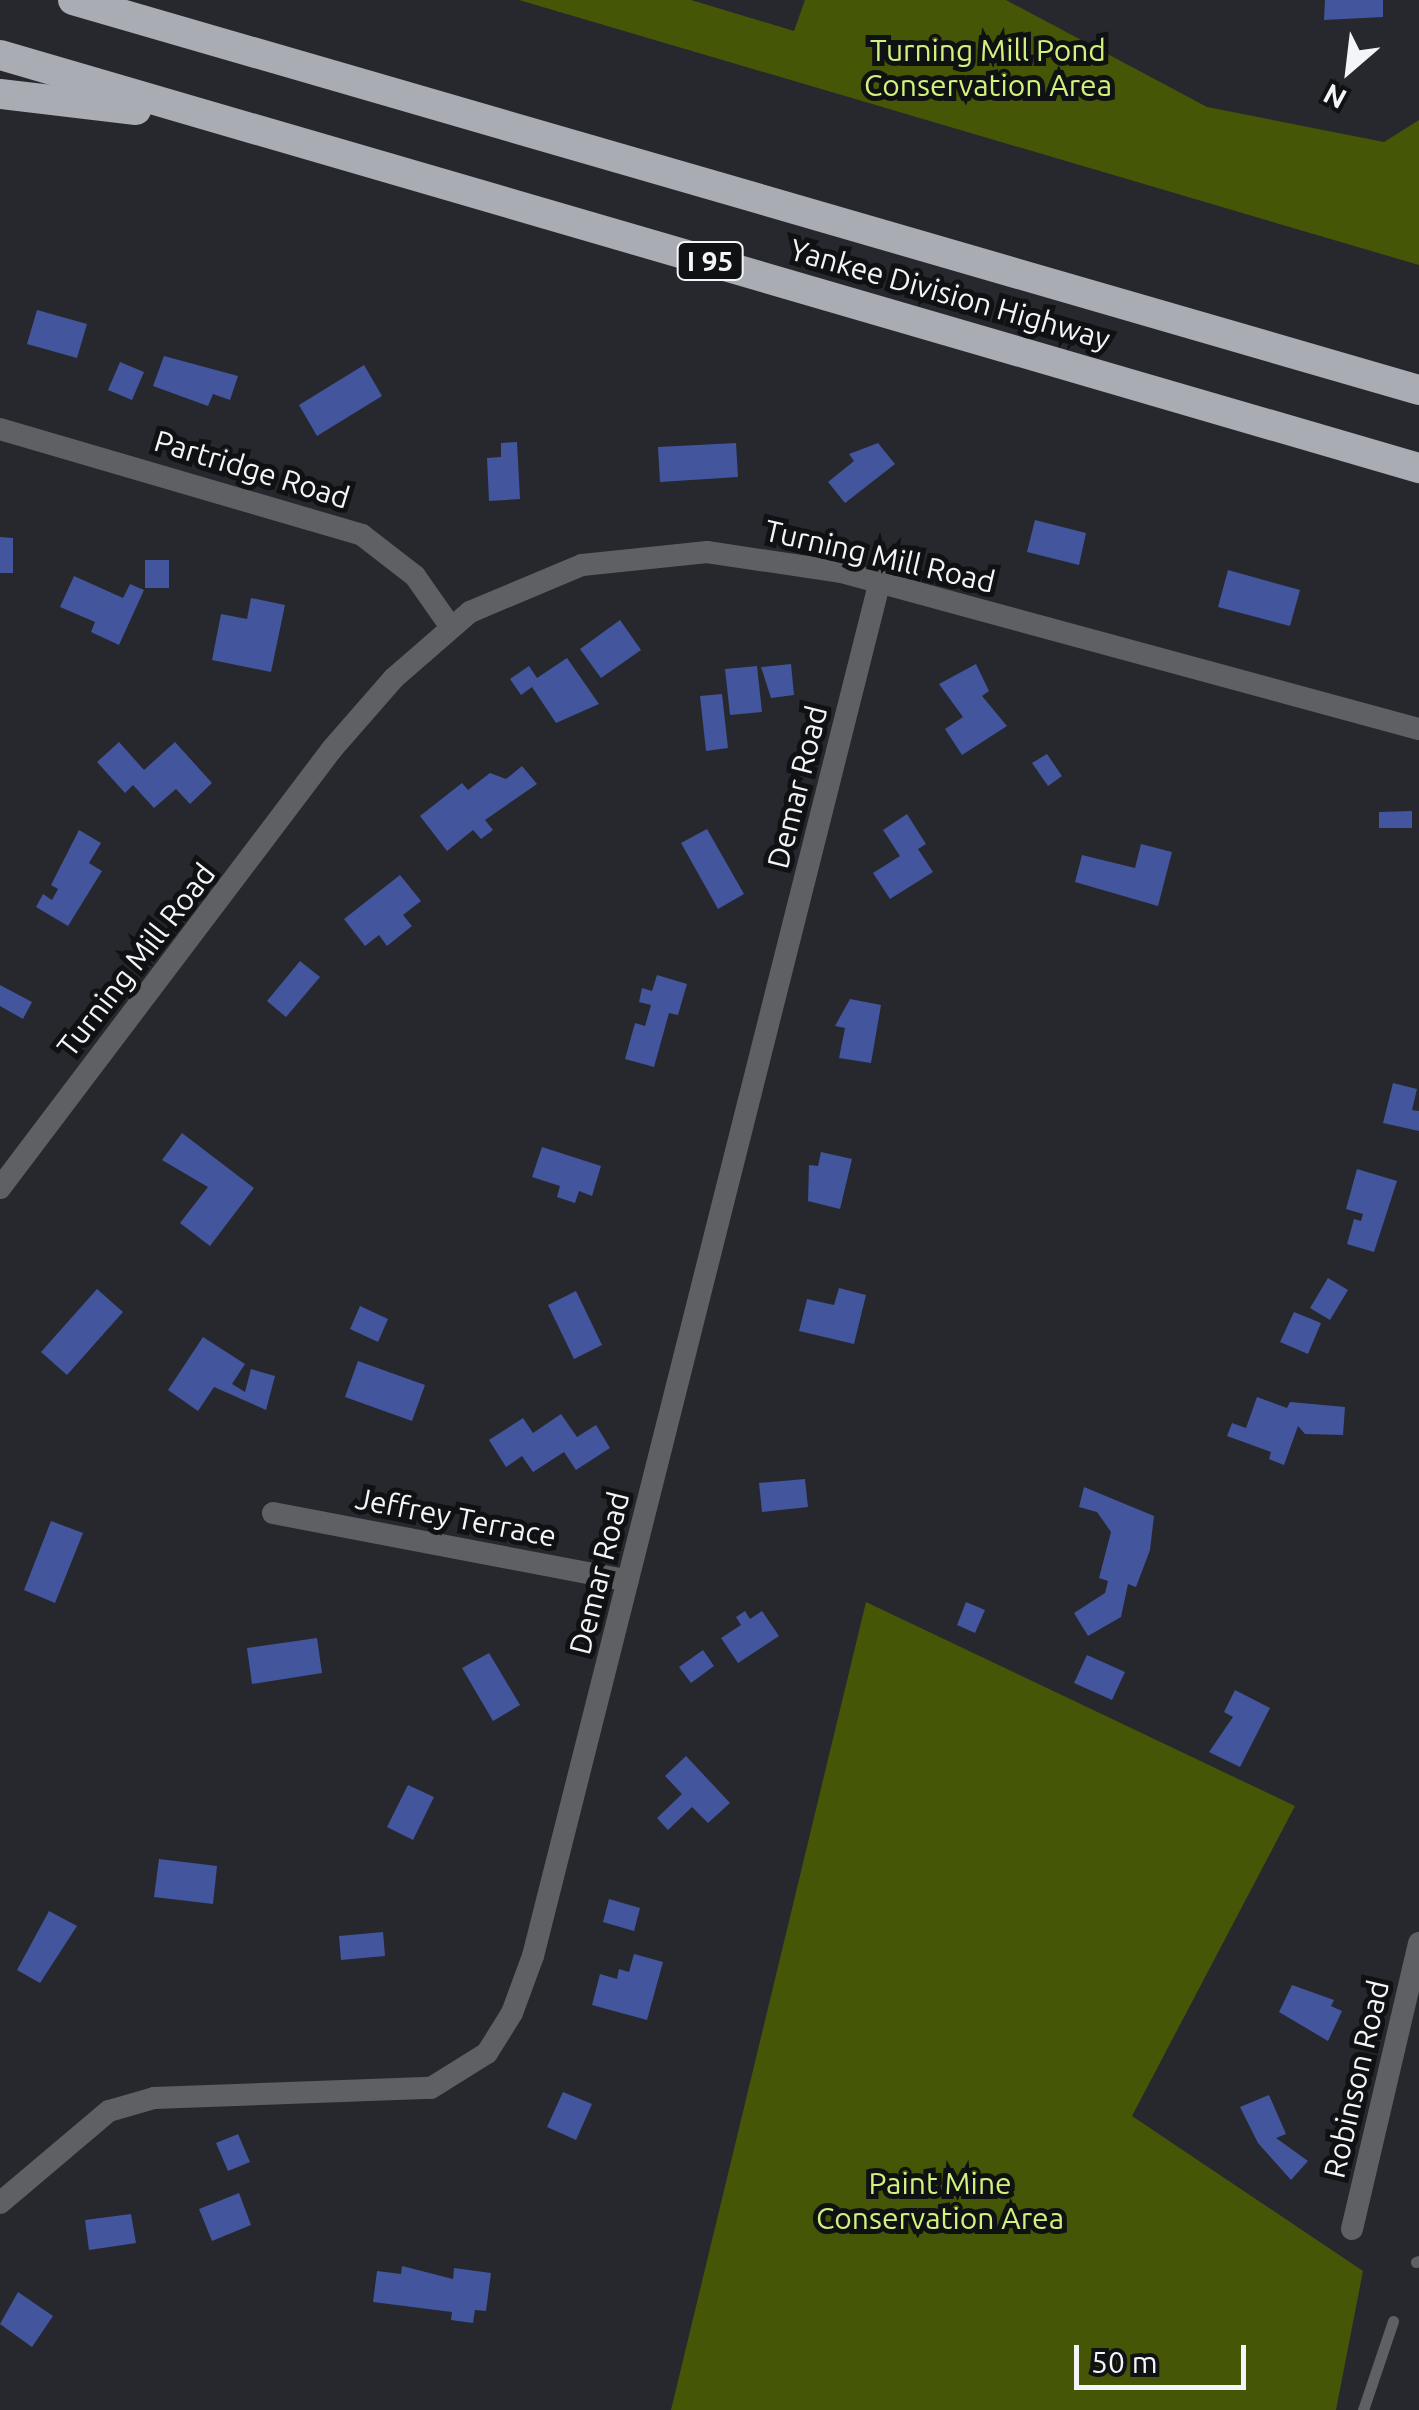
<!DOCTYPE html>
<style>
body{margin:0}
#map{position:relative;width:1419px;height:2410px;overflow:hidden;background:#26282e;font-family:Ubuntu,sans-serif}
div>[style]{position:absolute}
.green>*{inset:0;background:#455606}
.building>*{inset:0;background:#43559c}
.service>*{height:11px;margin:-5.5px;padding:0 5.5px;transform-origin:5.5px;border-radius:5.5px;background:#5f6063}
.minor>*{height:22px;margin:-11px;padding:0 11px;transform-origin:11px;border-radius:11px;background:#5f6063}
.motorway>*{height:30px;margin:-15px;padding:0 15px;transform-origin:15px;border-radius:15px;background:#a9acb3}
span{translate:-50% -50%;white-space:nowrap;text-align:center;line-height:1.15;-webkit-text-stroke:10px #101113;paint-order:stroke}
.shield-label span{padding:2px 8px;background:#101113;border:2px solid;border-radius:8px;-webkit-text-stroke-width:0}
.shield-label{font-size:28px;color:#f3f5f9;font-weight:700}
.park-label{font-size:30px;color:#d1f27e}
.street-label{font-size:30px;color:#f3f5f9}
.north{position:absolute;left:1299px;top:20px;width:100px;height:100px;-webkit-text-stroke:8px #101113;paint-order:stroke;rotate:208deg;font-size:28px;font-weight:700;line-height:40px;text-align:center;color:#f3f5f9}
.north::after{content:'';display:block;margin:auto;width:35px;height:45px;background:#f3f5f9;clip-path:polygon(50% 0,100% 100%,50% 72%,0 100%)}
.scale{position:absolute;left:1074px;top:2345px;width:172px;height:45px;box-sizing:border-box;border:5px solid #f3f5f9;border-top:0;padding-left:12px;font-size:30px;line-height:35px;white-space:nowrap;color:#f3f5f9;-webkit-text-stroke:8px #101113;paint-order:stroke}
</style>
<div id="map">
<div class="green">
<i style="clip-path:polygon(519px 0,691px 0,794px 31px,805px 0,1006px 0,1207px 107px,1384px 142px,1419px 120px,1419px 265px)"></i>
<i style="clip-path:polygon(866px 1602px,1295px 1806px,1132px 2116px,1363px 2271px,1336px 2410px,671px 2410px)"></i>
</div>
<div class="building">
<i style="clip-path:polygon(1325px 0,1383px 0,1383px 17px,1324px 20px)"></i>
<i style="clip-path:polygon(37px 310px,87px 324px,77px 358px,27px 344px)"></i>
<i style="clip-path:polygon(164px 356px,238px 376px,230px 400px,213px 394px,208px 406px,153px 386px)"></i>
<i style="clip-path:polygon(120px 362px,144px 372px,132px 400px,108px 390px)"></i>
<i style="clip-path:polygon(364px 365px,382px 396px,317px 436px,299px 405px)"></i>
<i style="clip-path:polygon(517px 442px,520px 499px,489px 501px,487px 458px,501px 457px,501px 443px)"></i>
<i style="clip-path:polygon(736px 443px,738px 477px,660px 482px,658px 447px)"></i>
<i style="clip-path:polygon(878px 443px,895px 464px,845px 503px,828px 482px,854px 461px,849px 454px)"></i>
<i style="clip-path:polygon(1035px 520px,1086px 533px,1079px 565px,1027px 552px)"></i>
<i style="clip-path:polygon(0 537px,13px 538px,13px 573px,0 573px)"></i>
<i style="clip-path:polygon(145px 560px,169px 560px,169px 588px,145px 588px)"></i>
<i style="clip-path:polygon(1228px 570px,1300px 590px,1290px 626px,1218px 607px)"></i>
<i style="clip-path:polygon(74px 576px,123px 598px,130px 584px,144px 590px,119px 645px,91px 632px,95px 622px,60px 607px)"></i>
<i style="clip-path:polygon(251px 598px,285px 605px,271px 672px,212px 660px,221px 614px,247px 619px)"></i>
<i style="clip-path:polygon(620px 620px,641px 650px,601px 678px,580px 649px)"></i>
<i style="clip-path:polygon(567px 658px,599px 704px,556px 723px,532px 687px,521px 695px,510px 679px,529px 666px,537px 678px)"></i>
<i style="clip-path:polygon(791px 664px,794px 695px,771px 698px,761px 667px)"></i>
<i style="clip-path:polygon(976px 664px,989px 691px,982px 696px,1007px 726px,962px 755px,945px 729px,963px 717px,939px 684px)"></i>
<i style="clip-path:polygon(757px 666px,762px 712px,730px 715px,725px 669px)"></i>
<i style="clip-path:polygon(722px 694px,728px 748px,706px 751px,700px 696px)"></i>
<i style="clip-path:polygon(119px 742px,144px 770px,175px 742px,212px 783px,190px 804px,176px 789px,154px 808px,133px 785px,125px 793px,97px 762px)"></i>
<i style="clip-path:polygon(1047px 754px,1062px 776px,1048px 786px,1032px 763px)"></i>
<i style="clip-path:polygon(522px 766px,537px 784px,485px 820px,493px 830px,481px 839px,473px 830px,447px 851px,420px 816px,462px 783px,468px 790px,490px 773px,506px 779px)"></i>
<i style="clip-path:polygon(1412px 811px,1412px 828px,1379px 828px,1379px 812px)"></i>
<i style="clip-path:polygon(907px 814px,926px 844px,918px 849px,933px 872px,890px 899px,873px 873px,900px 856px,883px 830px)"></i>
<i style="clip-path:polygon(707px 829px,744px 894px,718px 909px,681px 843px)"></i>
<i style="clip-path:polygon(79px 830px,101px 843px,89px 863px,102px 871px,68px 926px,36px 907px,43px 894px,52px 900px,58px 889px,51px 885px)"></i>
<i style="clip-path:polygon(1141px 844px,1172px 852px,1158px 906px,1075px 882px,1082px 855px,1135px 868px)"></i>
<i style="clip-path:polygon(400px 875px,421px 901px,403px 915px,412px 926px,387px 946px,379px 935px,365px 946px,344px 919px)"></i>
<i style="clip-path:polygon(300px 961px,320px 977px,286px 1017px,267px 1001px)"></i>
<i style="clip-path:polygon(657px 975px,687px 984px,678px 1015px,669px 1013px,654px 1067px,625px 1059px,635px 1023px,645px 1026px,651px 1005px,639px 1002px,642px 988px,652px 991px)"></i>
<i style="clip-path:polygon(0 985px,32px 1002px,23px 1019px,0 1006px)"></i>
<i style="clip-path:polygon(850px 999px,881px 1005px,871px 1063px,839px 1058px,845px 1028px,835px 1026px)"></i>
<i style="clip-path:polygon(1393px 1083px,1417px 1089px,1412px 1110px,1419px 1111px,1419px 1131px,1383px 1123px)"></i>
<i style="clip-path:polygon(182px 1133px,254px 1188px,210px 1246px,180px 1223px,208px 1187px,162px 1160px)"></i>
<i style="clip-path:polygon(542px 1147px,601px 1166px,592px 1196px,579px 1191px,575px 1203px,557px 1197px,560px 1186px,532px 1177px)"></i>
<i style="clip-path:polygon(821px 1152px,852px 1159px,840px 1209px,808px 1201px,809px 1165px,818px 1166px)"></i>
<i style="clip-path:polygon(1357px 1169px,1397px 1181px,1374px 1252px,1347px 1244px,1354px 1219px,1361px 1221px,1363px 1214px,1346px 1209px)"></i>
<i style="clip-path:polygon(1328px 1278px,1348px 1290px,1330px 1320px,1310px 1308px)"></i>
<i style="clip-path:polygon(839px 1288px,866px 1295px,854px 1344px,799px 1331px,807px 1299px,834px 1305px)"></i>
<i style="clip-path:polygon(97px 1289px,123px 1312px,67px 1375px,41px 1352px)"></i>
<i style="clip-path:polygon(576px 1291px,602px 1345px,574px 1359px,548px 1305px)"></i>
<i style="clip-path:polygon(360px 1306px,388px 1319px,378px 1342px,350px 1329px)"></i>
<i style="clip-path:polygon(1294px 1312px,1321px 1323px,1308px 1354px,1280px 1342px)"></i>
<i style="clip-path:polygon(203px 1337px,245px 1364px,232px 1384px,245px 1392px,251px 1369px,275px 1376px,266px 1410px,214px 1387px,198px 1411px,168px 1390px)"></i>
<i style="clip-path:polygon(358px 1361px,425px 1385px,412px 1421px,345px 1397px)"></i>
<i style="clip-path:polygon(1257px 1397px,1287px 1408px,1290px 1402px,1345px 1407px,1343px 1435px,1305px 1434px,1298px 1426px,1284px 1465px,1269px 1459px,1271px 1452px,1227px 1436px,1232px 1423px,1246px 1428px)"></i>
<i style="clip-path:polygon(561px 1414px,577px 1437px,596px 1425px,610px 1448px,576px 1470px,564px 1452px,533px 1472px,522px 1456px,506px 1467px,489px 1440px,523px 1418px,533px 1433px)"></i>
<i style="clip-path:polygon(805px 1479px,808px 1507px,762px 1512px,759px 1483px)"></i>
<i style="clip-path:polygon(1084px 1487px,1154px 1516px,1150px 1550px,1136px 1587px,1128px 1584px,1121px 1617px,1088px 1636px,1074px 1613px,1105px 1593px,1108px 1581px,1099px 1578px,1111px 1532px,1097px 1512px,1079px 1507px)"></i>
<i style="clip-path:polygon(51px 1521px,83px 1533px,55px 1603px,24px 1590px)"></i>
<i style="clip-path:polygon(966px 1602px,985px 1610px,975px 1633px,957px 1625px)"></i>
<i style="clip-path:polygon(745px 1611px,750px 1619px,762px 1611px,779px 1636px,738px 1663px,721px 1638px,741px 1625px,736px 1617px)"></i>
<i style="clip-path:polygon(317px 1638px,322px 1673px,252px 1684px,247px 1648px)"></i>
<i style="clip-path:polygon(703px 1650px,714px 1666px,691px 1683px,679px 1667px)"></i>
<i style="clip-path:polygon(489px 1653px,520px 1705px,493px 1721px,462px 1668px)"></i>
<i style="clip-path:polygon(1087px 1655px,1125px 1672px,1112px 1700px,1074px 1683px)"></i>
<i style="clip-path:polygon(1235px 1690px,1270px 1708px,1240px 1767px,1209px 1752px,1233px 1717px,1224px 1712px)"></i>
<i style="clip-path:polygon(686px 1756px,730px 1803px,708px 1823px,692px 1807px,668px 1830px,657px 1818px,682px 1794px,665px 1776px)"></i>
<i style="clip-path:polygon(408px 1785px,434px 1797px,413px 1840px,387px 1827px)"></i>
<i style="clip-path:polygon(159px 1859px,217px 1866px,213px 1904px,154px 1897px)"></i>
<i style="clip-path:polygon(609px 1899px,640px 1908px,634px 1931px,603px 1922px)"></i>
<i style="clip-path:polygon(49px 1911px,77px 1926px,40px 1983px,17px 1970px)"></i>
<i style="clip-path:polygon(383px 1932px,385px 1956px,341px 1960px,339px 1936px)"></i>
<i style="clip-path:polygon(634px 1954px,663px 1962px,647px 2020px,592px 2005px,600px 1974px,617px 1979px,619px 1969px,629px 1972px)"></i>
<i style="clip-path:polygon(1292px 1985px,1334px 2000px,1331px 2006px,1342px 2011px,1328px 2041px,1279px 2012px)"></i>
<i style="clip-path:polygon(563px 2092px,592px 2104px,576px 2140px,547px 2127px)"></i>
<i style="clip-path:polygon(1269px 2095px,1286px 2134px,1276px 2138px,1308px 2161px,1291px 2180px,1258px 2143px,1240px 2107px)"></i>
<i style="clip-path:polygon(238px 2134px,250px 2162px,228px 2171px,216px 2143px)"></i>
<i style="clip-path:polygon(239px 2193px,251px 2225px,212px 2241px,199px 2209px)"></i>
<i style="clip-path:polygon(131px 2214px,136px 2243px,89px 2250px,85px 2220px)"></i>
<i style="clip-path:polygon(402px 2266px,453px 2279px,454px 2268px,491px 2273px,486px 2311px,475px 2310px,473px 2323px,451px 2320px,452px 2312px,373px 2302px,377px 2271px,401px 2274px)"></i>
<i style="clip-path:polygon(18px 2292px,53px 2316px,32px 2347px,0 2324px)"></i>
</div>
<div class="service">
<i style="left:1416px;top:2262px;width:3px;rotate:-18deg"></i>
<i style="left:1363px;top:2410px;width:94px;rotate:-71.4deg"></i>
</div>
<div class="minor">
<i style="left:0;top:429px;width:377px;rotate:16.3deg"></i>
<i style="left:362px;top:535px;width:67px;rotate:37.7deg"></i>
<i style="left:415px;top:576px;width:61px;rotate:55deg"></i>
<i style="left:0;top:1188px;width:550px;rotate:-52.9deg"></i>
<i style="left:332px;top:749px;width:94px;rotate:-48.9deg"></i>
<i style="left:394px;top:678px;width:101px;rotate:-41deg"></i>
<i style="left:470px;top:612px;width:121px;rotate:-22.8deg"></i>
<i style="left:582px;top:565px;width:126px;rotate:-5.9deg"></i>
<i style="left:707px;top:552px;width:135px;rotate:8.5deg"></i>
<i style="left:841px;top:572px;width:599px;rotate:15.2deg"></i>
<i style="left:273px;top:1513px;width:361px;rotate:10.8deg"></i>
<i style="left:0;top:2203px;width:143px;rotate:-40.2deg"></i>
<i style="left:109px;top:2111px;width:47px;rotate:-16.1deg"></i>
<i style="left:154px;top:2098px;width:277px;rotate:-2.1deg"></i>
<i style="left:431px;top:2088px;width:66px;rotate:-32deg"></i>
<i style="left:487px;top:2053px;width:47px;rotate:-58deg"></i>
<i style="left:512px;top:2013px;width:61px;rotate:-69.8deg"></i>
<i style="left:533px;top:1956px;width:1418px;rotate:-75.84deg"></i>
<i style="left:1352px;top:2229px;width:294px;rotate:-76.8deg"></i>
</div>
<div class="motorway">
<i style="left:73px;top:0;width:1401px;rotate:16.16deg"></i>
<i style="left:0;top:55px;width:1478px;rotate:16.23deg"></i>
<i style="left:0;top:94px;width:137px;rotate:6.7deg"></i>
</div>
<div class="shield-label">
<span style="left:710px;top:261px">I 95</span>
</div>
<div class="park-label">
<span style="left:988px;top:67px">Turning Mill Pond<br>Conservation Area</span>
<span style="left:940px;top:2200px">Paint Mine<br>Conservation Area</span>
</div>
<div class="street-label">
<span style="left:950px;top:294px;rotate:16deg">Yankee Division Highway</span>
<span style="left:252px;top:469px;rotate:17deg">Partridge Road</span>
<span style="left:880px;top:556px;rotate:13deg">Turning Mill Road</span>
<span style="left:797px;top:787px;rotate:-76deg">Demar Road</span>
<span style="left:136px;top:960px;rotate:-52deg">Turning Mill Road</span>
<span style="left:456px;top:1517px;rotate:11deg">Jeffrey Terrace</span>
<span style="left:599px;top:1573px;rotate:-76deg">Demar Road</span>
<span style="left:1356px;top:2079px;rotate:-77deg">Robinson Road</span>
</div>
<div class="north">N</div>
<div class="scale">50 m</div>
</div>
